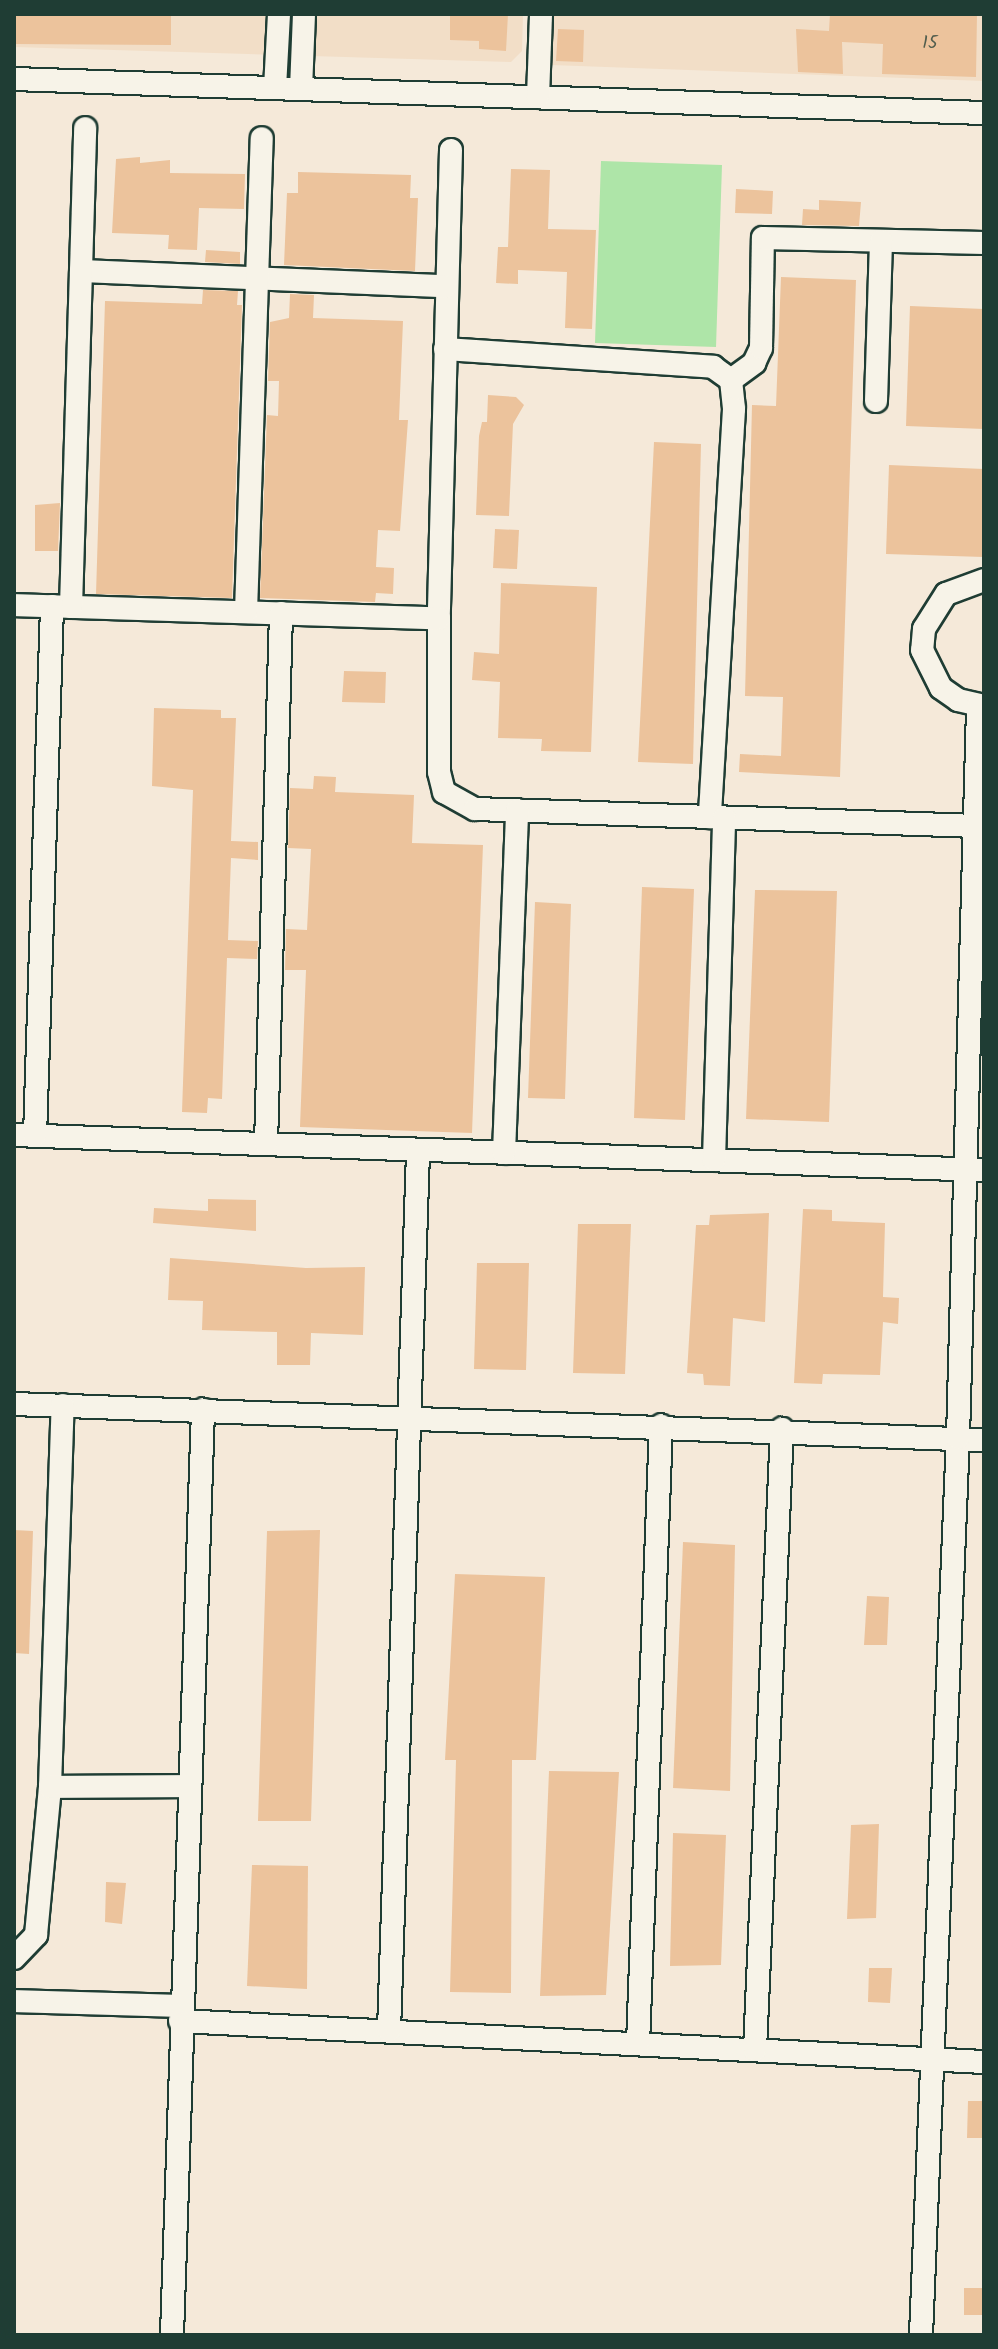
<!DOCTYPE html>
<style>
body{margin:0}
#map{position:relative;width:998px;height:2349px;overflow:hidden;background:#f5e9d9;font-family:Kalam,sans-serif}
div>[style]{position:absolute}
.built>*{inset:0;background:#f2dec7}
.green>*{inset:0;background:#aee5a8}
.building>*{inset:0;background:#ecc39c}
.roads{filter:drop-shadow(2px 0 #1f3d34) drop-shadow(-2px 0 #1f3d34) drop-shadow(0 2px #1f3d34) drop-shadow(0 -2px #1f3d34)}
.minor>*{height:22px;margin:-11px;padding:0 11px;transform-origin:11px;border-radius:11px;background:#f7f3e8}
span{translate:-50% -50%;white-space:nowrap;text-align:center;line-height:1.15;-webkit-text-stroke:6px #f7f3e8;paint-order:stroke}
.number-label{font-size:18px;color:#525e4e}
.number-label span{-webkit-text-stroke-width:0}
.frame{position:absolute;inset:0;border:16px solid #1f3d34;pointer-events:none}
</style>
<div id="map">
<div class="built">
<i style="clip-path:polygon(14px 14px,523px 14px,522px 51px,511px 62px,14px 47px)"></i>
<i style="clip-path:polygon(554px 14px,984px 14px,984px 81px,551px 65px)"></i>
</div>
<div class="green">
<i style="clip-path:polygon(601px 161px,722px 165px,716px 347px,595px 343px)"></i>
</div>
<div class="building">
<i style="clip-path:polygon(14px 14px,171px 14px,171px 45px,14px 44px)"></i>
<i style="clip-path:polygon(450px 14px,508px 14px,506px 51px,479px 49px,479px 41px,450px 40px)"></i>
<i style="clip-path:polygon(830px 14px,977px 14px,976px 77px,882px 74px,883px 44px,842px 42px,843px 74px,798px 72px,796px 29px,829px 31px)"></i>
<i style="clip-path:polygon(558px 29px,584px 30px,583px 62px,556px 61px)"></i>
<i style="clip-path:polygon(140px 157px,140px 163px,170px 160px,170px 173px,245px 174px,244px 209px,199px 208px,197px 250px,168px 249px,169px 235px,112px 233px,116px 159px)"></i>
<i style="clip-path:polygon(511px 169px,550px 170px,548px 229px,596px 230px,592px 329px,565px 328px,567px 272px,518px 270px,518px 284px,496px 283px,498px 247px,508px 247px)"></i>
<i style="clip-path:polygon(298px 172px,411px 175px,410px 198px,418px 198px,415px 271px,284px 265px,287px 193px,298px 193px)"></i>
<i style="clip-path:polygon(736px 189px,773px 191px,772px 214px,735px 213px)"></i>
<i style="clip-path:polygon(819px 200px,861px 202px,859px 226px,802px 225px,803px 209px,819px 210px)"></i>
<i style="clip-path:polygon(206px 250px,240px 252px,240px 264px,205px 262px)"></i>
<i style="clip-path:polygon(781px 277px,856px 280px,840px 777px,739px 772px,740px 754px,781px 756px,783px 697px,745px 696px,752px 405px,776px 406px)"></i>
<i style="clip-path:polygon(203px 290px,238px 291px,237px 305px,242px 305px,232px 598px,96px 594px,105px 301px,202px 304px)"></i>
<i style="clip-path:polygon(290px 294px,314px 295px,313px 318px,403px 321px,399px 420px,408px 420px,400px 531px,378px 530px,376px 567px,394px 568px,393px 594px,376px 593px,375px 602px,260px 598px,267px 415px,278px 416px,279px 381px,268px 381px,270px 322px,289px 318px)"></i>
<i style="clip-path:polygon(910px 306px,984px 309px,984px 429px,906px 426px)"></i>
<i style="clip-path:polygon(488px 395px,516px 397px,524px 405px,513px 424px,509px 516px,476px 515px,479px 436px,482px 422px,487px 422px)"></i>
<i style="clip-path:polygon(654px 442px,701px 444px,693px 764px,638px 762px)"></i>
<i style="clip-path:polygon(889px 465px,984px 469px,984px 557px,886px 554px)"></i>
<i style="clip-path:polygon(60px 503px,58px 551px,35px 551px,35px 505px)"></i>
<i style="clip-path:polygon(495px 529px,519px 530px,517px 569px,493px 568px)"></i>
<i style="clip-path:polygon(501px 583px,597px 587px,591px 752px,541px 751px,542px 739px,498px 738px,500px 682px,472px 680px,474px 652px,499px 654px)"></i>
<i style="clip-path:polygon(344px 671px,386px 672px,385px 703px,342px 702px)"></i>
<i style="clip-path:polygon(154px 708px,221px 710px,221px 718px,236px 718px,231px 841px,258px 842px,258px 860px,231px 858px,228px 940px,258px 941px,257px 959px,227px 958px,222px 1099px,208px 1098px,207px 1113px,182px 1112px,193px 790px,152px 786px)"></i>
<i style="clip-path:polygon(314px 776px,336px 777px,335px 792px,414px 795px,412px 843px,483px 845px,472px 1133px,300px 1127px,306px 970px,285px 970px,286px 929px,307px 930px,311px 849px,288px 848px,290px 788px,313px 789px)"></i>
<i style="clip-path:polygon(642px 887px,694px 889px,685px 1120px,634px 1118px)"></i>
<i style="clip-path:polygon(755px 890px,837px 891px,829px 1122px,746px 1119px)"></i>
<i style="clip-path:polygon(535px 902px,571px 904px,565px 1099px,528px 1098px)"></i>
<i style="clip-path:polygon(208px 1199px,256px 1200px,256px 1231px,153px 1223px,154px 1208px,208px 1211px)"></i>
<i style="clip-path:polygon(803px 1209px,832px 1210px,832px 1221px,885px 1223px,883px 1297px,899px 1298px,898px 1324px,883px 1322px,880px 1375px,823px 1374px,822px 1384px,794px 1383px)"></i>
<i style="clip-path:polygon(769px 1213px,765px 1322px,733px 1318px,730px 1386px,704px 1385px,703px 1374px,687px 1373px,696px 1225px,709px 1225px,710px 1215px)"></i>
<i style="clip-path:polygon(578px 1224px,631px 1224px,625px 1374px,573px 1373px)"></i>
<i style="clip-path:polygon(170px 1258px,306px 1268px,365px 1267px,363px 1335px,311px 1333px,310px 1365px,277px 1365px,277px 1332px,202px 1330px,203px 1301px,168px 1300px)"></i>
<i style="clip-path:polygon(477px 1263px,529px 1263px,526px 1370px,474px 1369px)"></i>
<i style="clip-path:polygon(14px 1530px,33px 1531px,29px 1654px,14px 1653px)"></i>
<i style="clip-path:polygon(320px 1530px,311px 1821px,258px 1821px,267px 1531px)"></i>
<i style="clip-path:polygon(683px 1542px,735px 1545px,730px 1791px,673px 1788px)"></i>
<i style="clip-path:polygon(455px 1574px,545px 1577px,536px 1760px,512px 1760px,511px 1993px,450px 1992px,456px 1760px,445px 1760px)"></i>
<i style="clip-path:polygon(867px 1596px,889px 1597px,887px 1645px,864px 1645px)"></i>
<i style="clip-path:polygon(549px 1771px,619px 1772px,606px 1995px,540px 1996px)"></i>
<i style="clip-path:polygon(879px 1824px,876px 1918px,847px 1919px,851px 1825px)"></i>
<i style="clip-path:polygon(673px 1833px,726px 1835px,721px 1965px,670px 1966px)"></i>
<i style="clip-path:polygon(252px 1865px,308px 1866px,307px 1989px,247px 1986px)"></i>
<i style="clip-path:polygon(106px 1882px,126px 1883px,122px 1924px,105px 1922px)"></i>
<i style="clip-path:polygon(869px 1968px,892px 1968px,890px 2003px,868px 2002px)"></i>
<i style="clip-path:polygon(968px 2101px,984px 2101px,984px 2138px,967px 2138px)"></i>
<i style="clip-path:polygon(964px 2288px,984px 2288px,984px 2315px,964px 2315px)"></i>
</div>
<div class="roads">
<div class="minor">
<i style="left:14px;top:79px;width:971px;rotate:2.01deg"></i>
<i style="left:275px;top:88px;width:74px;rotate:-86.9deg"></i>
<i style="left:301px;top:89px;width:75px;rotate:-87.7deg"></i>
<i style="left:538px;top:97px;width:83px;rotate:-87.9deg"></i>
<i style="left:451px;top:150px;width:468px;rotate:91.5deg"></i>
<i style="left:439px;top:618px;width:154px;rotate:90deg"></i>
<i style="left:439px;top:772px;width:21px;rotate:76deg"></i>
<i style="left:444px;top:792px;width:35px;rotate:29deg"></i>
<i style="left:475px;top:809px;width:503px;rotate:1.94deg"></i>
<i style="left:81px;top:271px;width:365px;rotate:2.4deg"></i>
<i style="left:445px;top:349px;width:269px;rotate:3.8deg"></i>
<i style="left:713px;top:367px;width:22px;rotate:36deg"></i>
<i style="left:731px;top:380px;width:29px;rotate:84deg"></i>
<i style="left:734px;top:409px;width:409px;rotate:93.4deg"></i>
<i style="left:731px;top:380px;width:29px;rotate:-36deg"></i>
<i style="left:754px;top:363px;width:17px;rotate:-65deg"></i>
<i style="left:761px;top:348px;width:110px;rotate:-89deg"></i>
<i style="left:763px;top:238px;width:221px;rotate:1.3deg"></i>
<i style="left:876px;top:401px;width:160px;rotate:-88.2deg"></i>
<i style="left:984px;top:580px;width:40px;rotate:159.8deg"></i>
<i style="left:946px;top:594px;width:41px;rotate:122.2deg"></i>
<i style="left:924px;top:629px;width:21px;rotate:95deg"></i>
<i style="left:922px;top:650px;width:42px;rotate:63.4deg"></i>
<i style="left:941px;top:688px;width:21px;rotate:35deg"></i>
<i style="left:958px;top:700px;width:27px;rotate:13deg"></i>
<i style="left:14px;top:605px;width:425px;rotate:1.8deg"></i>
<i style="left:71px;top:607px;width:479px;rotate:-88.3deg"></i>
<i style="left:246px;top:612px;width:474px;rotate:-88.1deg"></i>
<i style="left:14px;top:1135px;width:971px;rotate:2.07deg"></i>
<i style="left:35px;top:1136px;width:530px;rotate:-88.16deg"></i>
<i style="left:266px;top:1144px;width:531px;rotate:-88.38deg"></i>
<i style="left:504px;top:1153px;width:343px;rotate:-87.8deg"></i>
<i style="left:714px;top:1160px;width:342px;rotate:-88.3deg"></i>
<i style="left:14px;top:1404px;width:971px;rotate:2.13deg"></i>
<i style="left:50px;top:1787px;width:382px;rotate:-88.1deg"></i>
<i style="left:14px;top:1958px;width:32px;rotate:-46deg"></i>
<i style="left:36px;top:1935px;width:149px;rotate:-84.6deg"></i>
<i style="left:50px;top:1787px;width:138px;rotate:-0.4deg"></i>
<i style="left:14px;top:2001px;width:165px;rotate:1.7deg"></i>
<i style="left:180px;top:2021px;width:805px;rotate:2.92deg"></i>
<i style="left:389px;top:2031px;width:881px;rotate:-88.11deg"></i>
<i style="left:638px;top:2044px;width:619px;rotate:-87.87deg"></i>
<i style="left:755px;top:2050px;width:622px;rotate:-87.51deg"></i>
<i style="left:172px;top:2335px;width:926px;rotate:-88.08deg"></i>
<i style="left:921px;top:2335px;width:898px;rotate:-87.64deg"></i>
<i style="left:958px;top:1438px;width:732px;rotate:-88.43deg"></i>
</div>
</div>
<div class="number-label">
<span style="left:930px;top:44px">15</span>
</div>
<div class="frame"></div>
</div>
